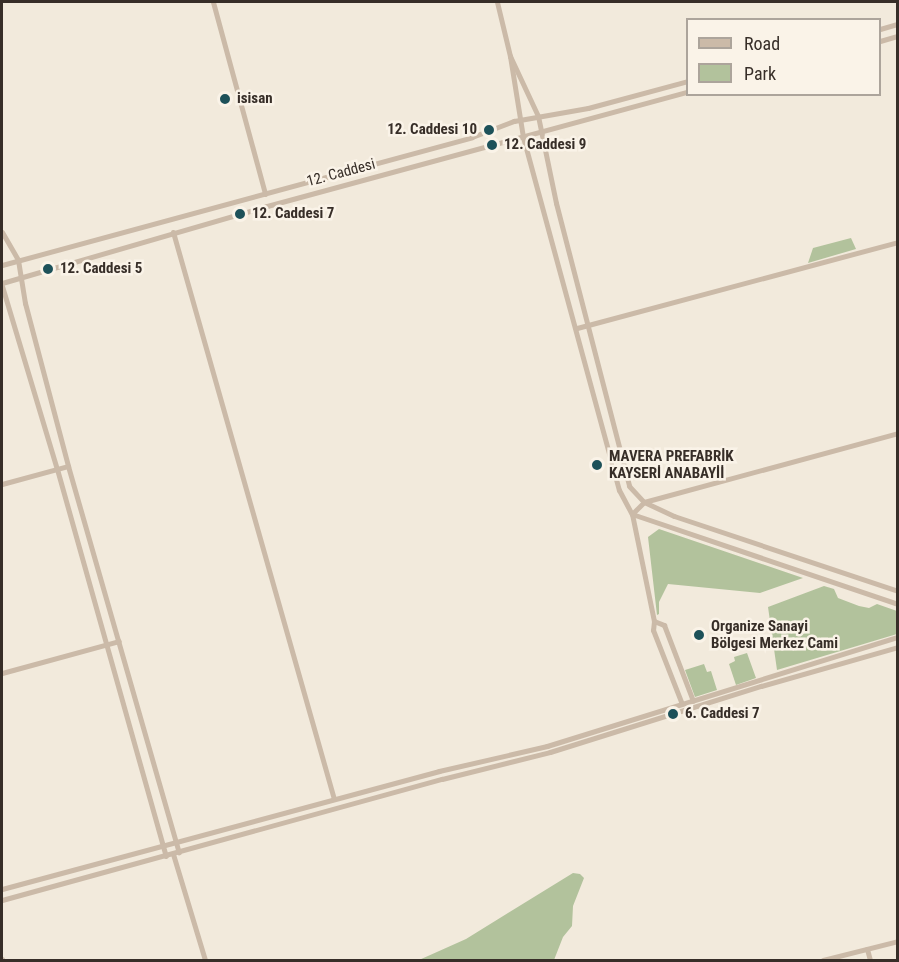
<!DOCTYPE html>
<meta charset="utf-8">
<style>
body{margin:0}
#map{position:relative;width:899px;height:962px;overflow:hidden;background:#f2eadc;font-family:"Roboto Condensed",sans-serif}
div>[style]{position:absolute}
.green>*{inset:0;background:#b2c29c}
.minor>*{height:5px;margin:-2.5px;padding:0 2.5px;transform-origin:2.5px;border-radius:2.5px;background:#cbbaa8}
.dots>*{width:16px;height:16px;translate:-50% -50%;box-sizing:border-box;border:3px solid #faf3e8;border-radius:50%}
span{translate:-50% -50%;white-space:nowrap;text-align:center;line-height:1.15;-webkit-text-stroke:5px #faf3e8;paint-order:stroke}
.poi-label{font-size:15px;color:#372e28;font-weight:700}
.left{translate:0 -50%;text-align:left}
.right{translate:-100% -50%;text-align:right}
.street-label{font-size:15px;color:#372e28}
.frame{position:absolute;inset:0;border:3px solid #372e28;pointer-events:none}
.legend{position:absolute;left:686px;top:18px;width:195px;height:78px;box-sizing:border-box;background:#faf3e8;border:2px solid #aca49b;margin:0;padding:8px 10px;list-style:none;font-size:18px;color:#372e28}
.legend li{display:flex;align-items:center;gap:12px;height:30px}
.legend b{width:30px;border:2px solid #aca49b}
</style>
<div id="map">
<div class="green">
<i style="clip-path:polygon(851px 238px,856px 249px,808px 263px,813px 248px)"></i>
<i style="clip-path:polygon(659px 529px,803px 578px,760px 593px,668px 584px,659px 602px,659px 614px,657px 615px,648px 537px)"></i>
<i style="clip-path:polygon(824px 586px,834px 589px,838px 598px,859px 606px,869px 608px,877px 604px,897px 611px,897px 634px,777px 670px,768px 607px)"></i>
<i style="clip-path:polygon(747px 653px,756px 678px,736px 685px,729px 664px,735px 661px,734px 657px)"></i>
<i style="clip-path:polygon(704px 664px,707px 672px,711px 671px,717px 690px,695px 697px,685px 670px)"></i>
<i style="clip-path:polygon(573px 873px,580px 874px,584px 878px,573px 906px,572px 926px,563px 937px,554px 960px,419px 960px,466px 939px)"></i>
</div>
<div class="minor">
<i style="left:213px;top:2px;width:199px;rotate:74.8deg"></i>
<i style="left:497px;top:2px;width:56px;rotate:76.5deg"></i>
<i style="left:510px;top:56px;width:82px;rotate:80.9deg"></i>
<i style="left:523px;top:137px;width:366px;rotate:74.8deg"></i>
<i style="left:619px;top:490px;width:27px;rotate:62deg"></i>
<i style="left:632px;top:514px;width:109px;rotate:78.4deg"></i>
<i style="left:654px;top:621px;width:9px;rotate:96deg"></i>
<i style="left:653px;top:630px;width:79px;rotate:68.6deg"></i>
<i style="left:880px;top:29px;width:19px;rotate:-16deg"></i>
<i style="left:880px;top:41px;width:19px;rotate:-16deg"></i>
<i style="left:510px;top:56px;width:66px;rotate:65deg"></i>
<i style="left:538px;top:116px;width:89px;rotate:78.3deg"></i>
<i style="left:556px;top:203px;width:292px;rotate:75.5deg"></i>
<i style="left:629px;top:486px;width:22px;rotate:47deg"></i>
<i style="left:644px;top:502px;width:33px;rotate:25deg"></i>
<i style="left:674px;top:516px;width:236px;rotate:18.5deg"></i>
<i style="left:2px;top:232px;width:32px;rotate:60deg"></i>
<i style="left:18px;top:260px;width:44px;rotate:80.8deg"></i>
<i style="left:25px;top:303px;width:169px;rotate:75.2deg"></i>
<i style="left:68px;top:466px;width:402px;rotate:74deg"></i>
<i style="left:173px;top:232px;width:589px;rotate:74.15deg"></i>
<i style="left:2px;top:265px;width:487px;rotate:-15.2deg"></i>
<i style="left:472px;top:137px;width:45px;rotate:-20.9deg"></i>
<i style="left:514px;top:121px;width:75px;rotate:-10deg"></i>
<i style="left:588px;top:108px;width:104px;rotate:-15.1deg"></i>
<i style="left:2px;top:283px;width:276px;rotate:-16.2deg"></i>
<i style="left:267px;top:206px;width:436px;rotate:-15.2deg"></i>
<i style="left:2px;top:286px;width:191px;rotate:73.3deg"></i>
<i style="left:57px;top:469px;width:402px;rotate:74.3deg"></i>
<i style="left:577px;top:328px;width:332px;rotate:-15deg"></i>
<i style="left:2px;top:484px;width:68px;rotate:-15.3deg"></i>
<i style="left:632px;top:514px;width:281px;rotate:18.7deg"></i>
<i style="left:632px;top:514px;width:17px;rotate:-45deg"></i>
<i style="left:644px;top:502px;width:263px;rotate:-15.2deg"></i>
<i style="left:654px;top:621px;width:11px;rotate:22deg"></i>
<i style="left:664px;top:625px;width:81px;rotate:69.1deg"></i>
<i style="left:2px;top:673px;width:121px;rotate:-15.3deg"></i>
<i style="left:173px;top:854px;width:111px;rotate:73.2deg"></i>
<i style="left:2px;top:889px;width:453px;rotate:-15.1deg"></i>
<i style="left:439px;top:771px;width:111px;rotate:-13deg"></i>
<i style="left:547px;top:746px;width:368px;rotate:-17.3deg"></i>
<i style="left:2px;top:900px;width:456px;rotate:-15.4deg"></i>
<i style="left:442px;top:779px;width:111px;rotate:-14deg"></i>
<i style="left:550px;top:752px;width:221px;rotate:-17.4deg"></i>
<i style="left:761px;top:686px;width:142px;rotate:-15.9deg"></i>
<i style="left:867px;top:949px;width:11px;rotate:75deg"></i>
<i style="left:2px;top:959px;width:1px;rotate:90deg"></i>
<i style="left:823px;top:960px;width:77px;rotate:-14.2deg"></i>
</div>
<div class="dots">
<i style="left:225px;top:99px;background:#1d5159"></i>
<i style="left:489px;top:130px;background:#1d5159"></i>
<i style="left:492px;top:145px;background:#1d5159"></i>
<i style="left:240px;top:214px;background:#1d5159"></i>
<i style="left:48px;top:269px;background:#1d5159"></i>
<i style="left:597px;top:465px;background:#1d5159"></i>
<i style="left:699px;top:635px;background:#1d5159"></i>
<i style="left:673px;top:714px;background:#1d5159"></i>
</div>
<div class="poi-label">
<span class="left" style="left:237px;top:99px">isisan</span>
<span class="right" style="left:477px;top:130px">12. Caddesi 10</span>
<span class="left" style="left:504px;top:145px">12. Caddesi 9</span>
<span class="left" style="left:252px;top:214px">12. Caddesi 7</span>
<span class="left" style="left:60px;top:269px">12. Caddesi 5</span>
<span class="left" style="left:609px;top:465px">MAVERA PREFABRİK<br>KAYSERİ ANABAYİİ</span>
<span class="left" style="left:711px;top:635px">Organize Sanayi<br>Bölgesi Merkez Cami</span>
<span class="left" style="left:685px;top:714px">6. Caddesi 7</span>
</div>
<div class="street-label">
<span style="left:341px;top:173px;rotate:-15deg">12. Caddesi</span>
</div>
<div class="frame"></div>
<ul class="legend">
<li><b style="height:8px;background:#cbbaa8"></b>Road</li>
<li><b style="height:16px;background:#b2c29c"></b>Park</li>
</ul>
</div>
